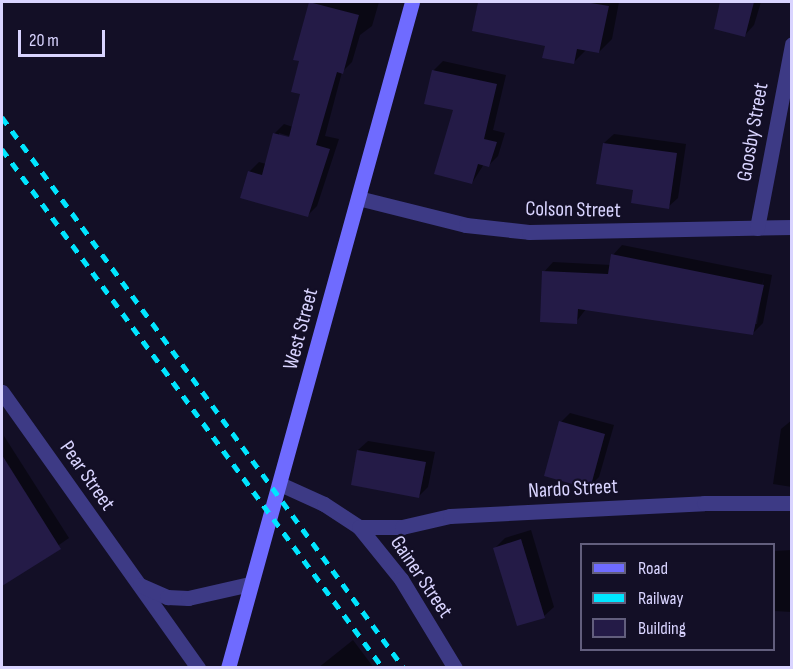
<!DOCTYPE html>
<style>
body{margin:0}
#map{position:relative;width:793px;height:669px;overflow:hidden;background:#130f26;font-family:"Sofia Sans Condensed",sans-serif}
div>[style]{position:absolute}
.shadow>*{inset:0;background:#0007}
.building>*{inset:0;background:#241b47}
.street>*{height:15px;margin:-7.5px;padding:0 7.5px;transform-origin:7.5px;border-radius:7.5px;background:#3d3a85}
.secondary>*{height:15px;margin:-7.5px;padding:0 7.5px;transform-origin:7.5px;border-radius:7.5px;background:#6f6bff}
.rail>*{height:4.5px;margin-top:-2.25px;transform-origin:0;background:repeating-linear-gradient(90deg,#00e5ff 0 9px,transparent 0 17px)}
span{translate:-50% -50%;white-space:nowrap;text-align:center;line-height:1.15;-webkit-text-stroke:4.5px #130f26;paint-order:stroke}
.street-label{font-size:21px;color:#d9d4ff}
.frame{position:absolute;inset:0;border:3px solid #d9d4ff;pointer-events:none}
.legend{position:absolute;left:580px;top:543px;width:195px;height:108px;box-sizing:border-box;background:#130f26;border:2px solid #625e7d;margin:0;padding:8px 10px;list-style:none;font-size:18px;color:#d9d4ff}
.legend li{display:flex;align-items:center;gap:12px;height:30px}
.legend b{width:30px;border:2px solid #625e7d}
.scale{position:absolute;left:18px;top:30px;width:87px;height:27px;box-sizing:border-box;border:3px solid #d9d4ff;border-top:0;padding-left:8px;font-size:18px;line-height:21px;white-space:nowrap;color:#d9d4ff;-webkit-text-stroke:4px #130f26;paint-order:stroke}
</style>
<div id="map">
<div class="shadow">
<i style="clip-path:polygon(evenodd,379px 2px,372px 26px,360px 35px,352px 62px,342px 72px,325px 136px,339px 139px,317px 206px,307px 216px,242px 197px,250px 171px,259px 162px,266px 164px,274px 134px,284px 124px,293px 127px,302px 93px,301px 60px,311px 3px,379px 2px,279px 133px,296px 138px,279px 136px,279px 133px)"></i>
<i style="clip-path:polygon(478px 2px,619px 2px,612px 39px,599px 52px,587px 49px,574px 62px,546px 44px,473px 30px)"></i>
<i style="clip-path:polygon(722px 2px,761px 2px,754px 25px,745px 35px,715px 28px)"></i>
<i style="clip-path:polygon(443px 61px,506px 75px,493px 130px,505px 133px,498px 156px,489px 165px,484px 164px,472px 183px,455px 109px,434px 70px)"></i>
<i style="clip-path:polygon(614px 134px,686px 144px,678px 198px,668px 207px,604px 143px)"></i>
<i style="clip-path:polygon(evenodd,622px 245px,772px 275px,763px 323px,753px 333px,586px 309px,576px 322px,544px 272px,553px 262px,611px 265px,613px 255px,622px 245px,764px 277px,757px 324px,754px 324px,764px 277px)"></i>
<i style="clip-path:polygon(570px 413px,614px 425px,599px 477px,589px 487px,561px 422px)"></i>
<i style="clip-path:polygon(792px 420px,792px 487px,773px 484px,781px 429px)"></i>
<i style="clip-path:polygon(4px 436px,69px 538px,5px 582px,2px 577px)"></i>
<i style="clip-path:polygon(368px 441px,435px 452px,428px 487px,419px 496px,352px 484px,358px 450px)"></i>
<i style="clip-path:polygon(531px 530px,554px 607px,544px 616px,495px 548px,505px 538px)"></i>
<i style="clip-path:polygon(792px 550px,792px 612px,774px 611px,774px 551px)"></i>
<i style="clip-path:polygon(353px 640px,374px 668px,318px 668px)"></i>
</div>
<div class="building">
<i style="clip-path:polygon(309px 2px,359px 15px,343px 74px,337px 72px,316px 145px,330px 149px,308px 217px,240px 198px,248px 171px,262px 175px,273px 133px,289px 137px,300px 94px,291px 92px,299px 61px,293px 60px)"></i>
<i style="clip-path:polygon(478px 2px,585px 2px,609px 6px,599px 53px,577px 49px,574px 64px,542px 58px,545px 46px,472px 31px)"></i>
<i style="clip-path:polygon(720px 2px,754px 2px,745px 37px,714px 29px)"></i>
<i style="clip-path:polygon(432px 70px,497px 84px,484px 139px,497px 142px,489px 167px,478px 164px,472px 184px,434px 174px,453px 110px,424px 104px)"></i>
<i style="clip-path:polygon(603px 143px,677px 153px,669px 209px,631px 203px,633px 190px,596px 184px)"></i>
<i style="clip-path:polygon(611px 254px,764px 285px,753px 335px,578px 309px,577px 324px,540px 322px,542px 271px,608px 274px)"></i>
<i style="clip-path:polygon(559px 421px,605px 434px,590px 489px,544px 476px)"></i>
<i style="clip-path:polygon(357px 450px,426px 462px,419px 498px,351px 485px)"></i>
<i style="clip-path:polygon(2px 455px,61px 549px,2px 586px)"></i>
<i style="clip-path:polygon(521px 539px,545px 618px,517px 626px,493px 548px)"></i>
</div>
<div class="street">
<i style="left:358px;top:198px;width:111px;rotate:14deg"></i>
<i style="left:466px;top:225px;width:63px;rotate:6.3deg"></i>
<i style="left:529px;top:232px;width:263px;rotate:-1.1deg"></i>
<i style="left:757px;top:228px;width:187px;rotate:-79.2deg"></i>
<i style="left:2px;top:392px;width:339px;rotate:54.6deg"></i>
<i style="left:280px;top:484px;width:48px;rotate:24.4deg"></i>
<i style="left:324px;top:504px;width:42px;rotate:33.3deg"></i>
<i style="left:359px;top:527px;width:67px;rotate:51.1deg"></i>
<i style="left:401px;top:579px;width:104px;rotate:58.8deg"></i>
<i style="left:359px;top:527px;width:43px"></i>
<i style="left:402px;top:527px;width:49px;rotate:-12.9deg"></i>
<i style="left:450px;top:516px;width:254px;rotate:-2.9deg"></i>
<i style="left:704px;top:503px;width:88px"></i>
<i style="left:140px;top:585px;width:30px;rotate:24deg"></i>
<i style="left:167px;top:597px;width:21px;rotate:3deg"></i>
<i style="left:188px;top:598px;width:64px;rotate:-12.7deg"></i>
</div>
<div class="secondary">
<i style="left:228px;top:668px;width:691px;rotate:-74.56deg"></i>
</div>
<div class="rail">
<i style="left:2px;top:117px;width:682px;rotate:53.89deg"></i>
<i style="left:2px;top:149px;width:644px;rotate:53.72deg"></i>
</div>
<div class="street-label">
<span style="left:753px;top:132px;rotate:-80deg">Goosby Street</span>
<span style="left:573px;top:210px;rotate:1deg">Colson Street</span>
<span style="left:301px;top:329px;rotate:-75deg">West Street</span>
<span style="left:87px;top:476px;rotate:55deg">Pear Street</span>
<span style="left:573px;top:489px;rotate:-3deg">Nardo Street</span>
<span style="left:421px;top:577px;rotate:56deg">Gainer Street</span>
</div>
<div class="frame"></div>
<ul class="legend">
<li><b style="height:8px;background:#6f6bff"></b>Road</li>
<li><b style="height:8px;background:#00e5ff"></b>Railway</li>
<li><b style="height:16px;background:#241b47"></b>Building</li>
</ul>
<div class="scale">20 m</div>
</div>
